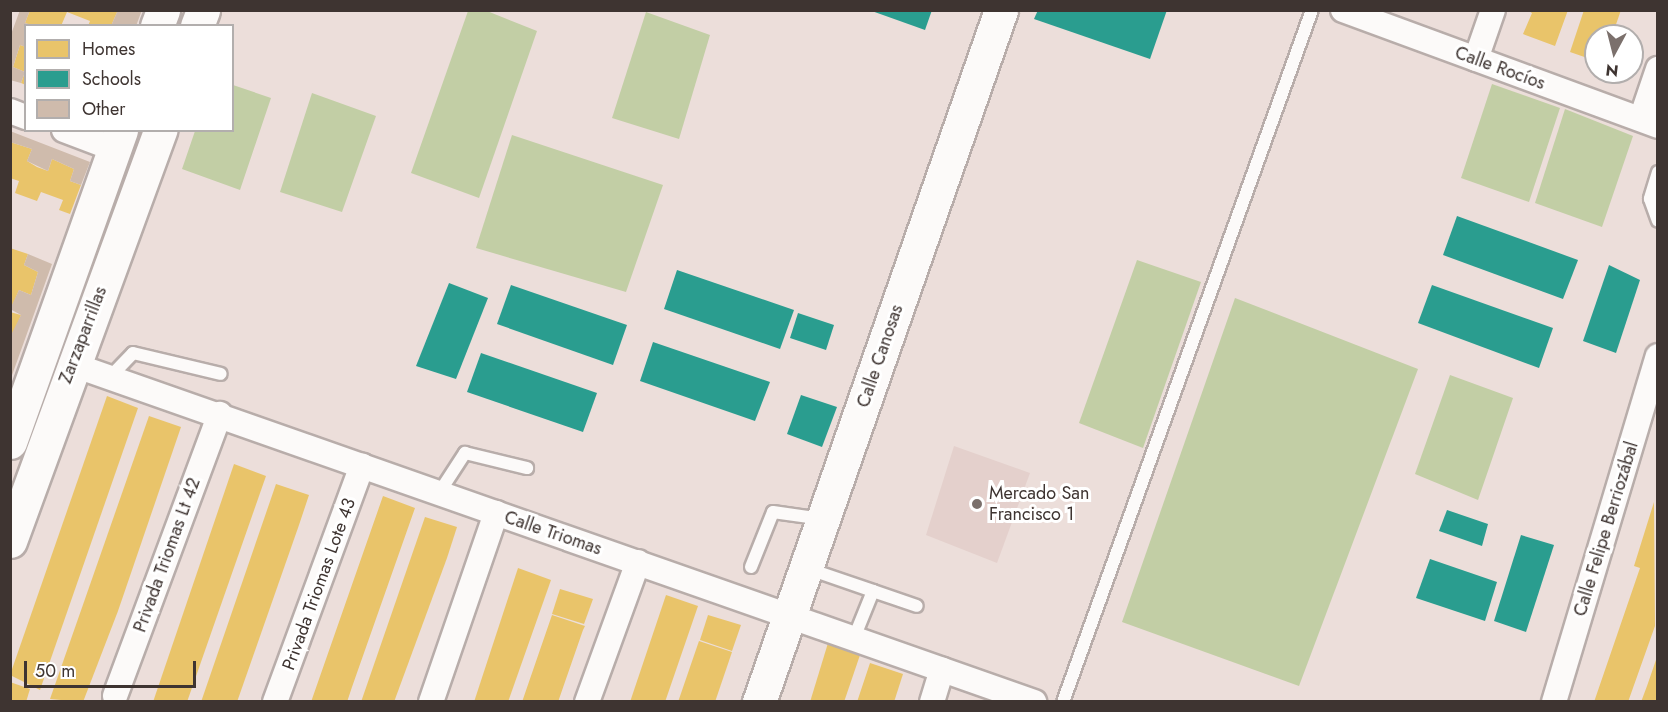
<!DOCTYPE html>
<meta charset="utf-8">
<style>
body{margin:0}
#map{position:relative;width:1668px;height:712px;overflow:hidden;background:#ecdeda;font-family:Jost,sans-serif}
div>[style]{position:absolute}
.commercial>*{inset:0;background:#e4d0cc}
.green>*{inset:0;background:#c2cea5}
.homes>*{inset:0;background:#e9c46a}
.schools>*{inset:0;background:#2a9d8f}
.building>*{inset:0;background:#cfbbac}
.roads{filter:drop-shadow(2px 0 #b8adaa) drop-shadow(-2px 0 #b8adaa) drop-shadow(0 2px #b8adaa) drop-shadow(0 -2px #b8adaa)}
.lane>*{height:12px;margin:-6px;padding:0 6px;transform-origin:6px;border-radius:6px;background:#fcfaf9}
.street>*{height:24px;margin:-12px;padding:0 12px;transform-origin:12px;border-radius:12px;background:#fcfaf9}
.secondary>*{height:33px;margin:-16.5px;padding:0 16.5px;transform-origin:16.5px;border-radius:16.5px;background:#fcfaf9}
.dots>*{width:16px;height:16px;translate:-50% -50%;box-sizing:border-box;border:3px solid #fff;border-radius:50%}
span{translate:-50% -50%;white-space:nowrap;text-align:center;line-height:1.15;-webkit-text-stroke:6px #fff;paint-order:stroke}
.street-label{font-size:18px;color:#3e3431}
.poi-label{font-size:18px;color:#3e3431}
.left{translate:0 -50%;text-align:left}
.frame{position:absolute;inset:0;border:12px solid #3e3431;pointer-events:none}
.legend{position:absolute;left:24px;top:24px;width:210px;height:108px;box-sizing:border-box;background:#fff;border:2px solid #b2aead;margin:0;padding:8px 10px;list-style:none;font-size:18px;color:#3e3431}
.legend li{display:flex;align-items:center;gap:12px;height:30px}
.legend b{width:30px;border:2px solid #b2aead}
.north{position:absolute;left:1584px;top:24px;width:60px;height:60px;box-sizing:border-box;background:#fff;border:2px solid #b2aead;border-radius:50%;rotate:187deg;font-size:16px;font-weight:700;line-height:24px;text-align:center;color:#3e3431}
.north::after{content:'';display:block;margin:auto;width:21px;height:27px;background:#7b706c;clip-path:polygon(50% 0,100% 100%,50% 72%,0 100%)}
.scale{position:absolute;left:24px;top:661px;width:172px;height:27px;box-sizing:border-box;border:3px solid #3e3431;border-top:0;padding-left:8px;font-size:18px;line-height:21px;white-space:nowrap;color:#3e3431;-webkit-text-stroke:4px #fff;paint-order:stroke}
</style>
<div id="map">
<div class="commercial">
<i style="clip-path:polygon(954px 446px,1030px 473px,997px 563px,926px 535px)"></i>
</div>
<div class="green">
<i style="clip-path:polygon(468px 11px,487px 11px,537px 31px,479px 198px,411px 173px)"></i>
<i style="clip-path:polygon(646px 12px,710px 35px,679px 139px,612px 118px)"></i>
<i style="clip-path:polygon(1492px 84px,1560px 108px,1529px 202px,1461px 178px)"></i>
<i style="clip-path:polygon(233px 85px,271px 98px,240px 190px,182px 169px,195px 131px,232px 130px)"></i>
<i style="clip-path:polygon(312px 93px,376px 116px,342px 212px,280px 192px)"></i>
<i style="clip-path:polygon(1565px 109px,1633px 136px,1602px 227px,1535px 203px)"></i>
<i style="clip-path:polygon(512px 135px,663px 185px,626px 292px,476px 248px)"></i>
<i style="clip-path:polygon(1137px 260px,1201px 282px,1143px 448px,1079px 423px)"></i>
<i style="clip-path:polygon(1235px 298px,1418px 369px,1299px 686px,1122px 622px)"></i>
<i style="clip-path:polygon(1450px 375px,1513px 398px,1478px 500px,1415px 474px)"></i>
</div>
<div class="homes">
<i style="clip-path:polygon(30px 10px,118px 10px,111px 26px,88px 26px,90px 21px,67px 12px,61px 26px,34px 26px,25px 23px)"></i>
<i style="clip-path:polygon(1527px 10px,1568px 10px,1555px 46px,1523px 34px,1532px 13px)"></i>
<i style="clip-path:polygon(1584px 10px,1621px 10px,1612px 36px,1596px 36px,1596px 61px,1570px 52px)"></i>
<i style="clip-path:polygon(20px 45px,26px 47px,26px 85px,21px 83px,25px 72px,13px 67px)"></i>
<i style="clip-path:polygon(10px 142px,32px 149px,27px 161px,37px 167px,48px 171px,52px 159px,74px 169px,70px 181px,81px 185px,70px 214px,59px 210px,63px 200px,41px 192px,37px 201px,15px 193px,19px 181px,10px 178px)"></i>
<i style="clip-path:polygon(10px 248px,28px 254px,24px 265px,38px 272px,31px 295px,19px 290px,11px 309px)"></i>
<i style="clip-path:polygon(10px 312px,21px 315px,11px 341px,10px 341px)"></i>
<i style="clip-path:polygon(107px 396px,138px 408px,40px 690px,10px 675px)"></i>
<i style="clip-path:polygon(149px 416px,181px 427px,118px 611px,83px 702px,50px 699px)"></i>
<i style="clip-path:polygon(234px 464px,266px 476px,187px 702px,153px 702px)"></i>
<i style="clip-path:polygon(276px 484px,309px 495px,299px 525px,237px 702px,201px 702px)"></i>
<i style="clip-path:polygon(383px 496px,415px 508px,352px 687px,347px 702px,311px 702px)"></i>
<i style="clip-path:polygon(1654px 502px,1655px 626px,1628px 702px,1594px 702px,1640px 568px,1634px 566px)"></i>
<i style="clip-path:polygon(425px 517px,457px 527px,447px 558px,394px 702px,361px 702px)"></i>
<i style="clip-path:polygon(518px 568px,551px 580px,508px 702px,474px 702px)"></i>
<i style="clip-path:polygon(560px 589px,593px 599px,584px 624px,552px 614px)"></i>
<i style="clip-path:polygon(666px 595px,698px 606px,665px 702px,630px 702px)"></i>
<i style="clip-path:polygon(552px 615px,585px 626px,583px 630px,558px 702px,522px 702px)"></i>
<i style="clip-path:polygon(708px 615px,741px 625px,732px 651px,700px 640px)"></i>
<i style="clip-path:polygon(699px 641px,732px 652px,715px 702px,678px 702px)"></i>
<i style="clip-path:polygon(828px 643px,860px 655px,844px 702px,810px 702px)"></i>
<i style="clip-path:polygon(1657px 657px,1658px 702px,1641px 702px,1647px 686px)"></i>
<i style="clip-path:polygon(870px 663px,903px 674px,894px 702px,857px 702px)"></i>
<i style="clip-path:polygon(10px 682px,30px 689px,26px 702px,10px 702px)"></i>
</div>
<div class="schools">
<i style="clip-path:polygon(869px 10px,932px 10px,925px 30px)"></i>
<i style="clip-path:polygon(1038px 10px,1167px 10px,1150px 59px,1034px 19px)"></i>
<i style="clip-path:polygon(1457px 216px,1578px 260px,1563px 299px,1443px 255px)"></i>
<i style="clip-path:polygon(1609px 265px,1640px 280px,1616px 353px,1583px 341px)"></i>
<i style="clip-path:polygon(677px 270px,794px 310px,780px 349px,664px 309px)"></i>
<i style="clip-path:polygon(449px 283px,488px 298px,456px 379px,416px 366px)"></i>
<i style="clip-path:polygon(511px 285px,627px 325px,613px 365px,497px 324px)"></i>
<i style="clip-path:polygon(1432px 285px,1553px 328px,1539px 368px,1418px 323px)"></i>
<i style="clip-path:polygon(798px 313px,834px 325px,826px 350px,790px 338px)"></i>
<i style="clip-path:polygon(653px 342px,770px 382px,755px 421px,640px 381px)"></i>
<i style="clip-path:polygon(481px 353px,597px 393px,583px 432px,467px 392px)"></i>
<i style="clip-path:polygon(801px 395px,837px 407px,822px 447px,787px 434px)"></i>
<i style="clip-path:polygon(1447px 510px,1488px 524px,1482px 546px,1439px 531px)"></i>
<i style="clip-path:polygon(1521px 535px,1554px 545px,1526px 632px,1494px 621px)"></i>
<i style="clip-path:polygon(1430px 559px,1497px 582px,1485px 621px,1416px 598px)"></i>
</div>
<div class="building">
<i style="clip-path:polygon(20px 10px,30px 10px,25px 23px,33px 25px,26px 26px,26px 47px,20px 45px,13px 67px,25px 72px,21px 83px,10px 80px,10px 37px)"></i>
<i style="clip-path:polygon(118px 10px,142px 10px,136px 26px,111px 26px)"></i>
<i style="clip-path:polygon(10px 131px,90px 162px,81px 185px,70px 181px,74px 169px,52px 159px,48px 171px,27px 161px,32px 149px,10px 142px)"></i>
<i style="clip-path:polygon(28px 254px,52px 264px,11px 378px,10px 337px,21px 315px,10px 309px,19px 290px,31px 295px,38px 272px,24px 265px)"></i>
</div>
<div class="roads">
<div class="lane">
<i style="left:1658px;top:172px;width:28px;rotate:107deg"></i>
<i style="left:1650px;top:199px;width:23px;rotate:70deg"></i>
<i style="left:110px;top:377px;width:33px;rotate:-46deg"></i>
<i style="left:133px;top:353px;width:90px;rotate:13.4deg"></i>
<i style="left:439px;top:493px;width:48px;rotate:-57deg"></i>
<i style="left:465px;top:453px;width:64px;rotate:13.6deg"></i>
<i style="left:751px;top:567px;width:59px;rotate:-68.2deg"></i>
<i style="left:773px;top:512px;width:49px;rotate:8.1deg"></i>
<i style="left:806px;top:568px;width:71px;rotate:18.9deg"></i>
<i style="left:873px;top:591px;width:51px;rotate:112deg"></i>
<i style="left:873px;top:591px;width:46px;rotate:18.8deg"></i>
<i style="left:1063px;top:702px;width:735px;rotate:-70.21deg"></i>
</div>
<div class="street">
<i style="left:1343px;top:10px;width:336px;rotate:20.2deg"></i>
<i style="left:1476px;top:59px;width:52px;rotate:-70.9deg"></i>
<i style="left:10px;top:111px;width:17px;rotate:21deg"></i>
<i style="left:1641px;top:119px;width:53px;rotate:-71.2deg"></i>
<i style="left:64px;top:130px;width:53px;rotate:20.8deg"></i>
<i style="left:71px;top:364px;width:1021px;rotate:19.34deg"></i>
<i style="left:115px;top:696px;width:301px;rotate:-69.6deg"></i>
<i style="left:275px;top:702px;width:252px;rotate:-69.8deg"></i>
<i style="left:431px;top:702px;width:200px;rotate:-71deg"></i>
<i style="left:587px;top:702px;width:149px;rotate:-70deg"></i>
<i style="left:932px;top:702px;width:34px;rotate:-73deg"></i>
<i style="left:1554px;top:702px;width:361px;rotate:-73.3deg"></i>
</div>
<div class="secondary">
<i style="left:157px;top:26px;width:17px;rotate:-69deg"></i>
<i style="left:197px;top:26px;width:17px;rotate:-69deg"></i>
<i style="left:10px;top:442px;width:331px;rotate:-70.4deg"></i>
<i style="left:10px;top:541px;width:438px;rotate:-69.9deg"></i>
<i style="left:759px;top:702px;width:733px;rotate:-70.72deg"></i>
</div>
</div>
<div class="dots">
<i style="left:977px;top:504px;background:#7b706c"></i>
</div>
<div class="street-label">
<span style="left:1500px;top:68px;rotate:20deg">Calle Rocíos</span>
<span style="left:83px;top:335px;rotate:-69deg">Zarzaparrillas</span>
<span style="left:880px;top:356px;rotate:-71deg">Calle Canosas</span>
<span style="left:1606px;top:529px;rotate:-73deg">Calle Felipe Berriozábal</span>
<span style="left:553px;top:533px;rotate:19deg">Calle Triomas</span>
<span style="left:167px;top:555px;rotate:-70deg">Privada Triomas Lt 42</span>
<span style="left:319px;top:584px;rotate:-70deg">Privada Triomas Lote 43</span>
</div>
<div class="poi-label">
<span class="left" style="left:989px;top:504px">Mercado San<br>Francisco 1</span>
</div>
<div class="frame"></div>
<ul class="legend">
<li><b style="height:16px;background:#e9c46a"></b>Homes</li>
<li><b style="height:16px;background:#2a9d8f"></b>Schools</li>
<li><b style="height:16px;background:#cfbbac"></b>Other</li>
</ul>
<div class="north">N</div>
<div class="scale">50 m</div>
</div>
